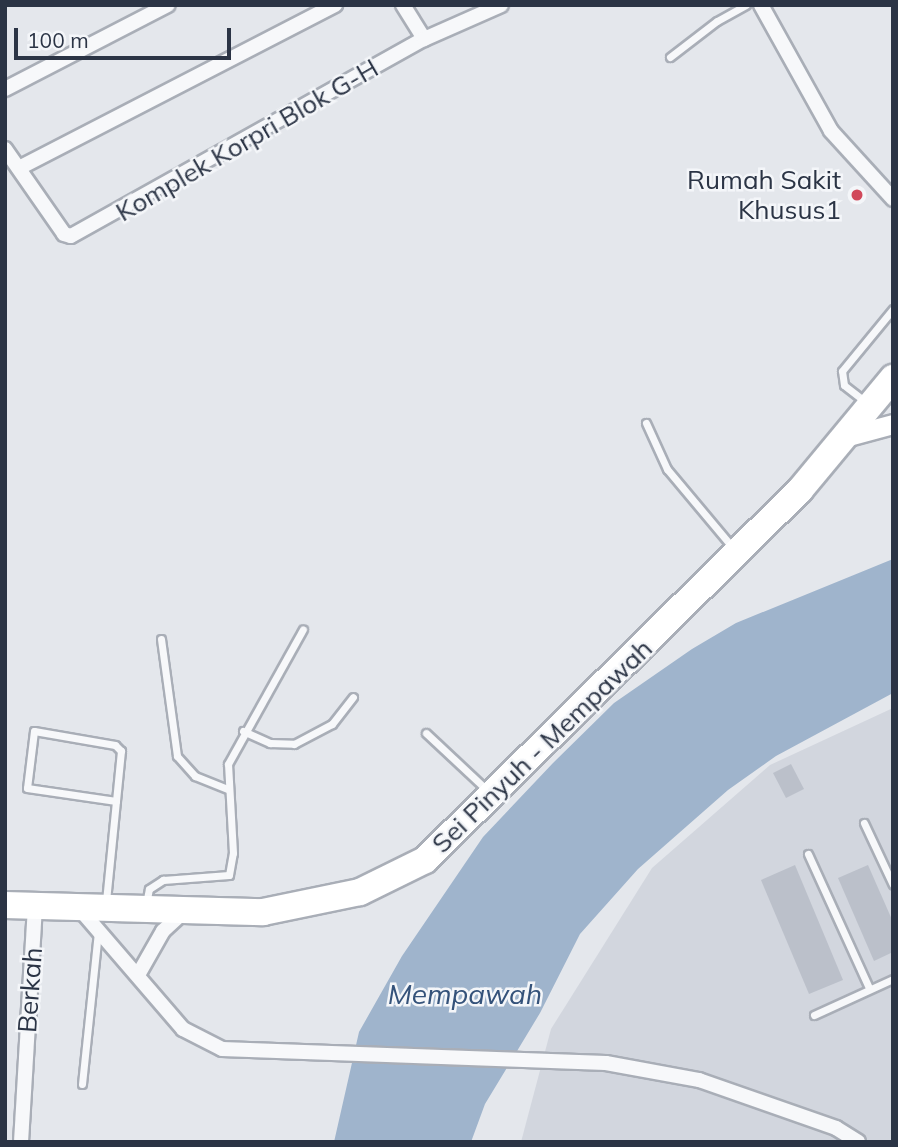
<!DOCTYPE html>
<style>
body{margin:0}
#map{position:relative;width:898px;height:1147px;overflow:hidden;background:#e4e7ec;font-family:Mulish,sans-serif}
div>[style]{position:absolute}
.built>*{inset:0;background:#d2d6de}
.water>*{inset:0;background:#9fb4cc}
.building>*{inset:0;background:#bbc0ca}
.roads{filter:drop-shadow(2px 0 #a9aeb7) drop-shadow(-2px 0 #a9aeb7) drop-shadow(0 2px #a9aeb7) drop-shadow(0 -2px #a9aeb7)}
.lane>*{height:7px;margin:-3.5px;padding:0 3.5px;transform-origin:3.5px;border-radius:3.5px;background:#f7f8fa}
.street>*{height:14px;margin:-7px;padding:0 7px;transform-origin:7px;border-radius:7px;background:#f7f8fa}
.secondary>*{height:19px;margin:-9.5px;padding:0 9.5px;transform-origin:9.5px;border-radius:9.5px;background:#fff}
.highway>*{height:26px;margin:-13px;padding:0 13px;transform-origin:13px;border-radius:13px;background:#fff}
.dots>*{width:19px;height:19px;translate:-50% -50%;box-sizing:border-box;border:4px solid #f4f6f9;border-radius:50%}
span{translate:-50% -50%;white-space:nowrap;text-align:center;line-height:1.15;-webkit-text-stroke:5px #f4f6f9;paint-order:stroke}
.street-label{font-size:26px;color:#2b3445}
.poi-label{font-size:26px;color:#2b3445}
.right{translate:-100% -50%;text-align:right}
.water-label{font-size:28px;color:#34527a;font-style:italic}
.frame{position:absolute;inset:0;border:7px solid #2b3445;pointer-events:none}
.scale{position:absolute;left:14px;top:28px;width:217px;height:32px;box-sizing:border-box;border:4px solid #2b3445;border-top:0;padding-left:9px;font-size:21px;line-height:24px;white-space:nowrap;color:#2b3445;-webkit-text-stroke:5px #f4f6f9;paint-order:stroke}
</style>
<div id="map">
<div class="built">
<i style="clip-path:polygon(893px 708px,893px 1142px,521px 1142px,551px 1029px,652px 868px,770px 765px)"></i>
</div>
<div class="water">
<i style="clip-path:polygon(893px 559px,893px 693px,776px 756px,728px 790px,638px 869px,580px 934px,540px 1013px,485px 1104px,471px 1142px,334px 1142px,359px 1032px,402px 956px,483px 837px,553px 763px,614px 703px,692px 649px,736px 623px)"></i>
</div>
<div class="building">
<i style="clip-path:polygon(791px 764px,804px 789px,786px 798px,773px 773px)"></i>
<i style="clip-path:polygon(795px 865px,843px 980px,809px 994px,761px 880px)"></i>
<i style="clip-path:polygon(868px 865px,893px 922px,893px 952px,874px 961px,838px 878px)"></i>
</div>
<div class="roads">
<div class="lane">
<i style="left:670px;top:57px;width:59px;rotate:-37.5deg"></i>
<i style="left:717px;top:21px;width:33px;rotate:-29deg"></i>
<i style="left:867px;top:403px;width:29px;rotate:-142deg"></i>
<i style="left:844px;top:385px;width:14px;rotate:-98deg"></i>
<i style="left:842px;top:371px;width:80px;rotate:-50.6deg"></i>
<i style="left:646px;top:423px;width:51px;rotate:65.5deg"></i>
<i style="left:667px;top:469px;width:104px;rotate:50.1deg"></i>
<i style="left:161px;top:639px;width:118px;rotate:82.2deg"></i>
<i style="left:177px;top:756px;width:27px;rotate:48deg"></i>
<i style="left:195px;top:776px;width:35px;rotate:22deg"></i>
<i style="left:243px;top:731px;width:30px;rotate:24deg"></i>
<i style="left:270px;top:743px;width:24px;rotate:2deg"></i>
<i style="left:294px;top:744px;width:43px;rotate:-27.8deg"></i>
<i style="left:332px;top:724px;width:34px;rotate:-52deg"></i>
<i style="left:426px;top:733px;width:85px;rotate:43.1deg"></i>
<i style="left:864px;top:823px;width:68px;rotate:64.9deg"></i>
<i style="left:808px;top:854px;width:147px;rotate:65.5deg"></i>
<i style="left:106px;top:901px;width:151px;rotate:-84.3deg"></i>
<i style="left:121px;top:751px;width:8px;rotate:-135deg"></i>
<i style="left:115px;top:745px;width:82px;rotate:-170.2deg"></i>
<i style="left:34px;top:731px;width:57px;rotate:97deg"></i>
<i style="left:27px;top:788px;width:90px;rotate:8.3deg"></i>
<i style="left:146px;top:904px;width:15px;rotate:-79deg"></i>
<i style="left:149px;top:889px;width:17px;rotate:-33deg"></i>
<i style="left:163px;top:880px;width:66px;rotate:-4.3deg"></i>
<i style="left:229px;top:875px;width:22px;rotate:-80deg"></i>
<i style="left:233px;top:853px;width:89px;rotate:-93.2deg"></i>
<i style="left:228px;top:764px;width:154px;rotate:-60.9deg"></i>
<i style="left:814px;top:1015px;width:87px;rotate:-24.5deg"></i>
<i style="left:82px;top:1084px;width:154px;rotate:-84deg"></i>
</div>
<div class="street">
<i style="left:403px;top:5px;width:40px;rotate:58deg"></i>
<i style="left:761px;top:5px;width:144px;rotate:60.9deg"></i>
<i style="left:831px;top:131px;width:92px;rotate:47.6deg"></i>
<i style="left:5px;top:89px;width:183px;rotate:-27.3deg"></i>
<i style="left:5px;top:149px;width:103px;rotate:55.2deg"></i>
<i style="left:64px;top:234px;width:7px;rotate:16deg"></i>
<i style="left:71px;top:236px;width:404px;rotate:-29.2deg"></i>
<i style="left:424px;top:39px;width:84px;rotate:-23.8deg"></i>
<i style="left:19px;top:168px;width:356px;rotate:-27.3deg"></i>
<i style="left:78px;top:907px;width:161px;rotate:49.3deg"></i>
<i style="left:183px;top:1029px;width:44px;rotate:27.1deg"></i>
<i style="left:222px;top:1049px;width:384px;rotate:2.1deg"></i>
<i style="left:606px;top:1063px;width:95px;rotate:10.4deg"></i>
<i style="left:699px;top:1080px;width:145px;rotate:19.3deg"></i>
<i style="left:836px;top:1128px;width:26px;rotate:32deg"></i>
<i style="left:138px;top:975px;width:51px;rotate:-60.4deg"></i>
<i style="left:163px;top:931px;width:26px;rotate:-43deg"></i>
<i style="left:21px;top:1142px;width:237px;rotate:-86.6deg"></i>
</div>
<div class="secondary">
<i style="left:848px;top:436px;width:47px;rotate:-14.9deg"></i>
</div>
<div class="highway">
<i style="left:5px;top:905px;width:258px;rotate:1.6deg"></i>
<i style="left:263px;top:912px;width:99px;rotate:-11.7deg"></i>
<i style="left:360px;top:892px;width:72px;rotate:-26.2deg"></i>
<i style="left:425px;top:860px;width:527px;rotate:-44.62deg"></i>
<i style="left:800px;top:490px;width:146px;rotate:-50.3deg"></i>
</div>
</div>
<div class="dots">
<i style="left:857px;top:195px;background:#d1495b"></i>
</div>
<div class="street-label">
<span style="left:247px;top:140px;rotate:-30deg">Komplek Korpri Blok G-H</span>
<span style="left:542px;top:746px;rotate:-44deg">Sei Pinyuh - Mempawah</span>
<span style="left:30px;top:990px;rotate:-86deg">Berkah</span>
</div>
<div class="poi-label">
<span class="right" style="left:841px;top:195px">Rumah Sakit<br>Khusus1</span>
</div>
<div class="water-label">
<span style="left:465px;top:994px">Mempawah</span>
</div>
<div class="frame"></div>
<div class="scale">100 m</div>
</div>
